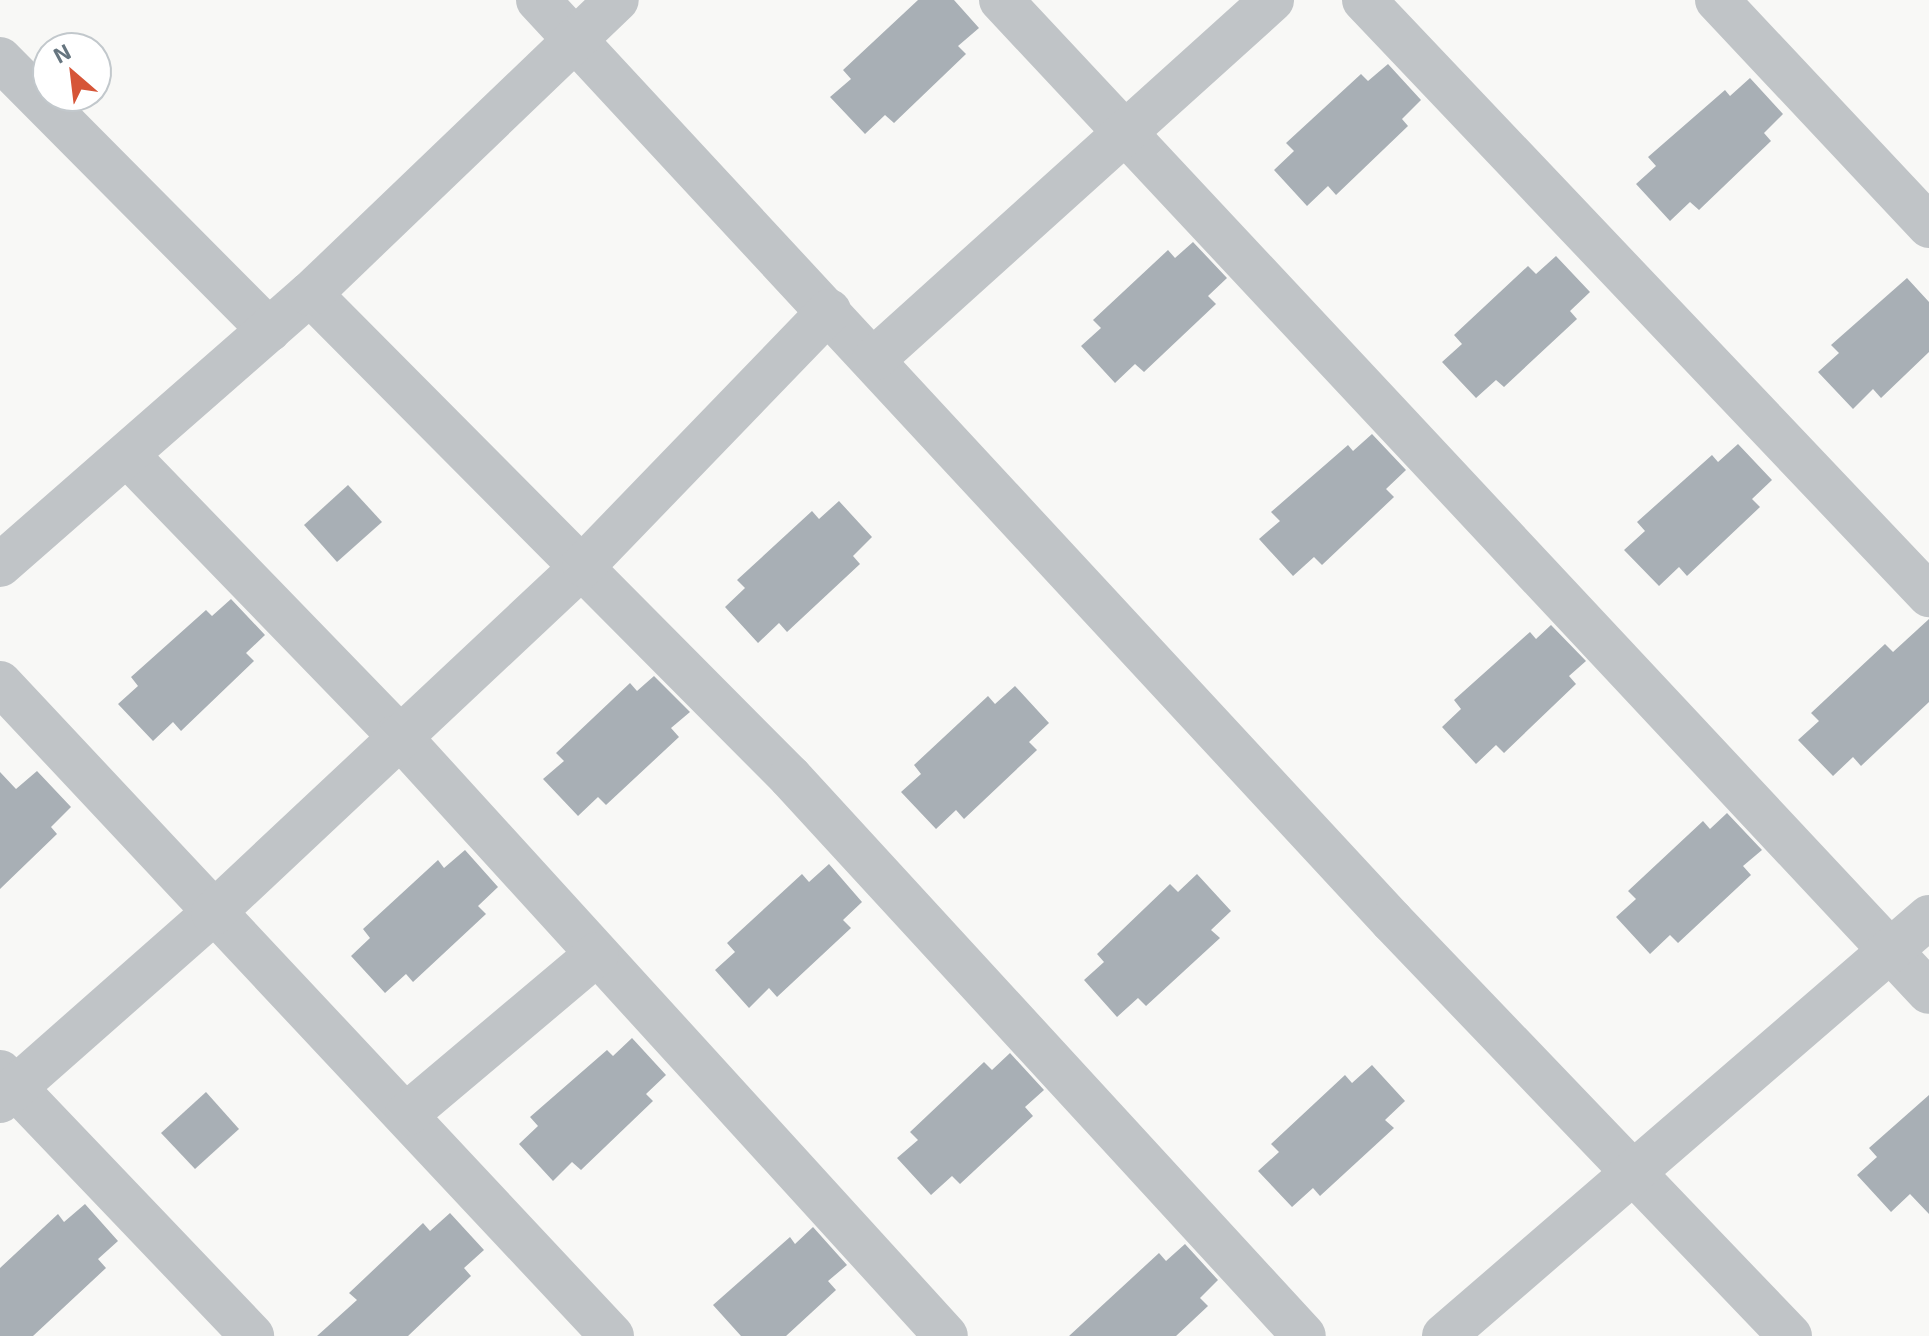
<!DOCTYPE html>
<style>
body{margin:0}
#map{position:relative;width:1929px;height:1336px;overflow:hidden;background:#f8f8f6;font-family:"Exo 2",sans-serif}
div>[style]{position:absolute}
.building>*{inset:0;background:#a8afb5}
.street>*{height:44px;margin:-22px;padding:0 22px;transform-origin:22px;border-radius:22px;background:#c0c4c7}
span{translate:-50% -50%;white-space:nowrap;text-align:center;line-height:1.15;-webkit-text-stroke:8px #fff;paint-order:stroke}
.north{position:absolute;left:32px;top:32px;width:80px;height:80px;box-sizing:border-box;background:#fff;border:2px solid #c2c8cc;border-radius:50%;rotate:332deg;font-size:22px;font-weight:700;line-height:32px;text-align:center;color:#66757f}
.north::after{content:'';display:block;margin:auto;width:28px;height:36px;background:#d65538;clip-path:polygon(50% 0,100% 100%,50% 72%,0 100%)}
</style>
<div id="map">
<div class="building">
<i style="clip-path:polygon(918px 0,954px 0,979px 28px,958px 46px,966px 54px,894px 123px,885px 115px,865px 134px,830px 97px,851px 79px,843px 70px)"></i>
<i style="clip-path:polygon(1388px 64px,1421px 100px,1402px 119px,1408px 126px,1336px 195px,1328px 186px,1307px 206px,1274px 170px,1294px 151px,1286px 143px,1361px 74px,1368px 81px)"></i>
<i style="clip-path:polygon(1750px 78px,1783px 114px,1764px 133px,1771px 141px,1699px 210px,1690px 202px,1670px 221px,1636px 184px,1656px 166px,1648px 157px,1725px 90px,1730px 96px)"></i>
<i style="clip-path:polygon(1193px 242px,1227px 278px,1208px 296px,1216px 304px,1144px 372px,1135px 364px,1115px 383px,1081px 346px,1101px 328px,1093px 320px,1168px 250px,1175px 258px)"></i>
<i style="clip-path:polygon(1556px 256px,1590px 292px,1570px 311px,1577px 319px,1504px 387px,1496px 380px,1476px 398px,1442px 362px,1462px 344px,1454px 335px,1528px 266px,1536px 274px)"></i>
<i style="clip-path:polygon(1907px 278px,1929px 302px,1929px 352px,1881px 398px,1873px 389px,1853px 409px,1818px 372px,1839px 353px,1831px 345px)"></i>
<i style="clip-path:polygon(1372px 434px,1406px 470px,1386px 489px,1394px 497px,1322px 565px,1314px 557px,1293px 576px,1259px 539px,1280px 521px,1271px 512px,1348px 445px,1353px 451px)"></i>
<i style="clip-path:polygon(1738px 444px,1772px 480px,1752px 499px,1760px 507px,1687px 576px,1679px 567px,1659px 586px,1624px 550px,1645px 531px,1637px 522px,1712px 455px,1718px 462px)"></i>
<i style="clip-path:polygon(348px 485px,382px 522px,337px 562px,304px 525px)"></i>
<i style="clip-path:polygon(839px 501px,872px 537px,853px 556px,860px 564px,787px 632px,779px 623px,758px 643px,725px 607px,745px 588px,737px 580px,812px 511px,819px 519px)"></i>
<i style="clip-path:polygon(231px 599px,265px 635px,246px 653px,254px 661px,181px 731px,173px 722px,153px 741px,118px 704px,138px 686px,131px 677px,206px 610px,212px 616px)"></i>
<i style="clip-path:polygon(1929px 619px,1929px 702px,1861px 766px,1853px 757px,1833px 776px,1798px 740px,1819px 721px,1811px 713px,1885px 644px,1893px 652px)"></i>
<i style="clip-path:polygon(1551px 625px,1586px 661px,1569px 676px,1576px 684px,1504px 753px,1496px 745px,1476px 764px,1442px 727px,1461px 709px,1454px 700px,1530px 632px,1536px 639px)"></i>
<i style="clip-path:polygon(654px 676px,690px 712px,671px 728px,679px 737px,606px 805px,598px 797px,578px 816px,543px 779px,564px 761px,556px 753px,630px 683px,637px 691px)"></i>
<i style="clip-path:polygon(1015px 686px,1049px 723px,1029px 742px,1037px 750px,964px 819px,956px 810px,936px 829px,901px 792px,921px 774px,914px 765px,988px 696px,995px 704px)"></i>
<i style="clip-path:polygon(37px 771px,71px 807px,51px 827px,57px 834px,0 889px,0 772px,16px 789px)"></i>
<i style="clip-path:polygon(1727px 813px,1762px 850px,1743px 866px,1751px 875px,1678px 943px,1670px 935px,1650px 954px,1616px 917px,1636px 899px,1628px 891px,1703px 821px,1710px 829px)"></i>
<i style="clip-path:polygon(465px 850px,498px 887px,478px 906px,486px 914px,413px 982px,406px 974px,385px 993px,351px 956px,370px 938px,363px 929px,438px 860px,444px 868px)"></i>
<i style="clip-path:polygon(829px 864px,862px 902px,843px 920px,851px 928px,777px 997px,769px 988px,749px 1008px,715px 970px,735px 952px,727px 943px,802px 874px,809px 882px)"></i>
<i style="clip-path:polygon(1197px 874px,1231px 911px,1211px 930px,1220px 938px,1146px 1006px,1138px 998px,1117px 1017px,1084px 980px,1104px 962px,1097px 954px,1170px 884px,1178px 892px)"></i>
<i style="clip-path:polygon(632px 1038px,666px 1075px,646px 1094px,653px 1101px,581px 1170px,572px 1162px,553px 1181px,519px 1144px,538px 1126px,530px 1117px,607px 1050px,613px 1056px)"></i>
<i style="clip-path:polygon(1010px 1053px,1044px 1090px,1025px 1107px,1033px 1116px,960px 1184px,952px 1176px,931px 1195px,897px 1158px,918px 1140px,910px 1132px,984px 1062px,992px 1070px)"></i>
<i style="clip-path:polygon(1372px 1065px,1405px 1101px,1385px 1120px,1394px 1128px,1320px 1196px,1313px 1188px,1292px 1207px,1258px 1171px,1279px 1152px,1271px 1144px,1345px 1075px,1352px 1083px)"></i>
<i style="clip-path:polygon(206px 1092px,239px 1129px,195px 1169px,161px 1133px)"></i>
<i style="clip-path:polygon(1929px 1095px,1929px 1214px,1910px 1194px,1891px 1212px,1857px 1175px,1877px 1157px,1869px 1148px)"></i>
<i style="clip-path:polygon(85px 1204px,118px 1241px,98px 1259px,106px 1268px,33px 1336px,0 1336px,0 1268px,58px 1214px,64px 1222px)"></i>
<i style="clip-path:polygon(450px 1213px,484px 1250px,464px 1268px,471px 1276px,408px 1336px,317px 1336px,357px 1300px,349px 1293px,423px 1223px,430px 1231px)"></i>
<i style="clip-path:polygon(813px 1227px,847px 1265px,828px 1281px,836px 1290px,786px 1336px,741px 1336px,713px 1305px,790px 1237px,795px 1244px)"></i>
<i style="clip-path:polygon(1185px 1244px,1218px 1280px,1200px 1298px,1208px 1306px,1176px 1336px,1069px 1336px,1159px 1253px,1166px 1261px)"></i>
</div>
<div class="street">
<i style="left:538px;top:0;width:1256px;rotate:47.16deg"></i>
<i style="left:1392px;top:921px;width:575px;rotate:46.2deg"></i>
<i style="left:1001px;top:0;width:1358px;rotate:46.91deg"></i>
<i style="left:1364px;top:0;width:821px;rotate:46.48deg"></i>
<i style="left:1717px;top:0;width:310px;rotate:46.8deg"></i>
<i style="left:0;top:59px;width:382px;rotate:45.2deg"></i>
<i style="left:310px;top:294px;width:681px;rotate:45.18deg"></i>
<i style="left:790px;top:777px;width:759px;rotate:47.4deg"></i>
<i style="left:874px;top:359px;width:536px;rotate:-42.05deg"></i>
<i style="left:127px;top:455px;width:390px;rotate:45.9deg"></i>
<i style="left:398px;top:735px;width:813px;rotate:47.64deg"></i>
<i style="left:0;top:565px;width:412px;rotate:-41.2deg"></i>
<i style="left:310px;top:294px;width:425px;rotate:-43.8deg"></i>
<i style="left:0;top:683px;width:895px;rotate:46.86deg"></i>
<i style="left:0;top:1072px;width:365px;rotate:46.3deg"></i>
<i style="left:0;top:1101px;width:284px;rotate:-41.4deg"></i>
<i style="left:213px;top:913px;width:509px;rotate:-43.17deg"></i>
<i style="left:584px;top:565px;width:353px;rotate:-46deg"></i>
<i style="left:407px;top:1114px;width:248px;rotate:-40.1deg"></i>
<i style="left:1444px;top:1336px;width:641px;rotate:-40.82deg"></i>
</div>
<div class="north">N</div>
</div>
